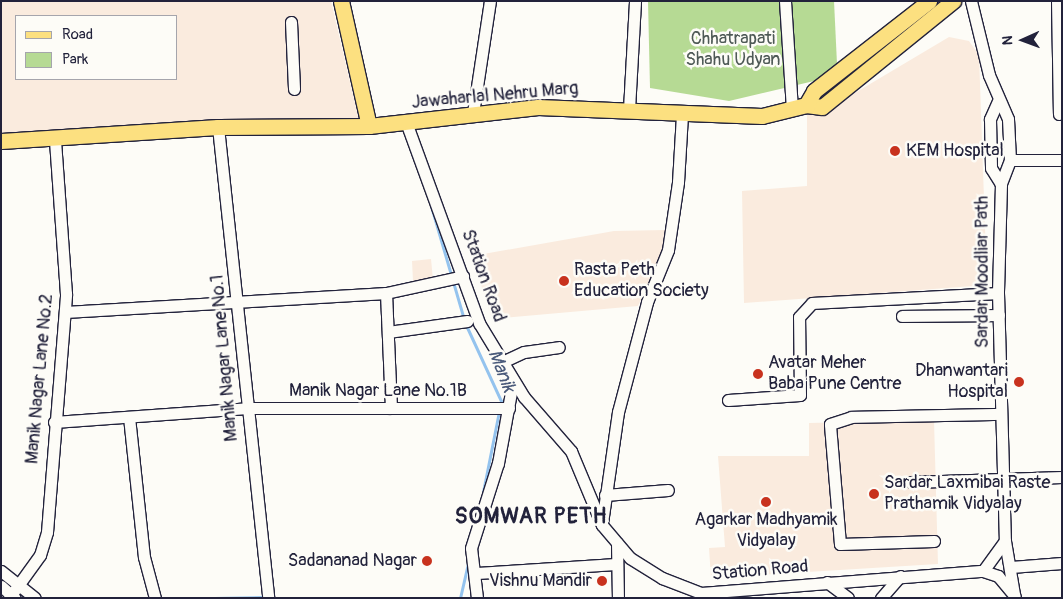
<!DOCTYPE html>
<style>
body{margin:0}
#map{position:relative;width:1063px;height:599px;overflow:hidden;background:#fdfcf7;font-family:Pangolin,sans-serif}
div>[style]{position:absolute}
.built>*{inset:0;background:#faebde}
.green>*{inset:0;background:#b6da94}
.stream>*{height:3px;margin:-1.5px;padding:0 1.5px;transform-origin:1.5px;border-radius:1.5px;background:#94c3ee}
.roads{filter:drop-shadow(1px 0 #22223b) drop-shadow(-1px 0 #22223b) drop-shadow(0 1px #22223b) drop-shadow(0 -1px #22223b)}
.minor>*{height:11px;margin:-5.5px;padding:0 5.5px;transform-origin:5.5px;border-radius:5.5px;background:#fdfcf7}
.major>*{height:15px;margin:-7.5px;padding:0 7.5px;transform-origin:7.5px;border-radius:7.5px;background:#fce080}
.dots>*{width:14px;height:14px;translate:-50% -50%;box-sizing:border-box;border:2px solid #fdfcf7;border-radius:50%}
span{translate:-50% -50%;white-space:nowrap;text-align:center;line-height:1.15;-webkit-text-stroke:5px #fdfcf7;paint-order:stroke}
.park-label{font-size:18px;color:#4e5956}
.street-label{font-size:18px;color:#22223b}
.poi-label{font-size:18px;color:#22223b}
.left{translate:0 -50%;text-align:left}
.right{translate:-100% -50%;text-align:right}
.water-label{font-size:19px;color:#4a5a7a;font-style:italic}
.district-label{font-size:22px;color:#22223b;font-weight:700;letter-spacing:1px}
.frame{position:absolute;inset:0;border:2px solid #22223b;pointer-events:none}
.legend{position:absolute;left:15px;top:15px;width:162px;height:65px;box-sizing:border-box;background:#fdfcf7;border:1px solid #a5a5ac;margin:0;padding:6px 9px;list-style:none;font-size:15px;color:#22223b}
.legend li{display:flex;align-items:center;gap:10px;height:25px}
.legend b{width:25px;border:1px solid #a5a5ac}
.north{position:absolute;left:998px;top:15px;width:50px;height:50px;-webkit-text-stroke:4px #fdfcf7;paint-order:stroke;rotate:268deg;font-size:14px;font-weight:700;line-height:20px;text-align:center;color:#22223b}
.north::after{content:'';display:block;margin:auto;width:18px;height:22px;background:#22223b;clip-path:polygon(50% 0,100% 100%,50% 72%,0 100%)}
</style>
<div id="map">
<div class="built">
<i style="clip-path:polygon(evenodd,1px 1px,331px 1px,360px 125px,1px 139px,1px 1px,16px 16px,176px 16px,176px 79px,16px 79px,16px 16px)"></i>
<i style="clip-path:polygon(949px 37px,969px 41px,979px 55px,987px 285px,744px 303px,742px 191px,807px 186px,807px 115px,828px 109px)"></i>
<i style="clip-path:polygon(665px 230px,663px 250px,638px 306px,492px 319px,472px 256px,614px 231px)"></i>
<i style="clip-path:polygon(431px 259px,433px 280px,413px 281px,412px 261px)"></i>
<i style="clip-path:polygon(934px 420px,938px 564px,711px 578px,709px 548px,725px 547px,718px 456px,809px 456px,809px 423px)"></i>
</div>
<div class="green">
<i style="clip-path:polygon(648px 1px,834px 1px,837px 64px,814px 81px,729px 101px,650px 88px)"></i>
</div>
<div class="stream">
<i style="left:431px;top:206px;width:122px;rotate:73.8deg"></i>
<i style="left:465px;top:323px;width:86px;rotate:65.2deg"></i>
<i style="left:501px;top:401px;width:93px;rotate:101.2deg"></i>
<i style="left:214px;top:598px;width:51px;rotate:-1.1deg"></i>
<i style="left:460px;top:598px;width:37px;rotate:-77deg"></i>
</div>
<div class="roads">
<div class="minor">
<i style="left:785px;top:1px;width:109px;rotate:86.3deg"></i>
<i style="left:971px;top:1px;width:76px;rotate:76.3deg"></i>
<i style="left:989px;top:75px;width:48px;rotate:66.6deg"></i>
<i style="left:1008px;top:119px;width:41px;rotate:87.2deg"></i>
<i style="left:1010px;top:160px;width:26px;rotate:111deg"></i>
<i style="left:1001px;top:184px;width:109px;rotate:91.6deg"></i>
<i style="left:998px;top:293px;width:248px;rotate:88.4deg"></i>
<i style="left:1005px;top:541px;width:54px;rotate:80.4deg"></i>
<i style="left:1057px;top:1px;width:113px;rotate:89deg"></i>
<i style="left:291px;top:22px;width:67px;rotate:87.4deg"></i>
<i style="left:998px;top:101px;width:20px;rotate:114deg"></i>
<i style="left:990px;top:119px;width:49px;rotate:88.8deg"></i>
<i style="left:991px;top:168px;width:19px;rotate:58deg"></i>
<i style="left:629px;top:109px;width:108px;rotate:-86.8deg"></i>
<i style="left:473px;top:113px;width:113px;rotate:-81.4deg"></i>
<i style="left:406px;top:122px;width:214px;rotate:70deg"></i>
<i style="left:479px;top:323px;width:87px;rotate:58.7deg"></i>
<i style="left:524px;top:397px;width:72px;rotate:49deg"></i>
<i style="left:571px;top:451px;width:80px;rotate:67.3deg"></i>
<i style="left:602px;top:525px;width:43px;rotate:49.7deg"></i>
<i style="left:630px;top:558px;width:38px;rotate:32deg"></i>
<i style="left:662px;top:578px;width:42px;rotate:21deg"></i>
<i style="left:701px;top:593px;width:283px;rotate:-4.5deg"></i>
<i style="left:983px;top:571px;width:16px;rotate:18deg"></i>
<i style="left:998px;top:576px;width:26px;rotate:50deg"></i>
<i style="left:218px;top:127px;width:474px;rotate:83.9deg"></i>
<i style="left:1010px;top:160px;width:52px"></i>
<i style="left:386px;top:293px;width:115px;rotate:87.5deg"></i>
<i style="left:65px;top:312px;width:322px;rotate:-3.4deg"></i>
<i style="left:386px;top:293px;width:79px;rotate:-12.4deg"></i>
<i style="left:902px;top:316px;width:97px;rotate:-0.6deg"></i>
<i style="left:388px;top:332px;width:80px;rotate:-7.9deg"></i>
<i style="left:500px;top:363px;width:26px;rotate:-25deg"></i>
<i style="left:524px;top:352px;width:35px;rotate:-8deg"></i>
<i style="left:728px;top:400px;width:72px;rotate:-4deg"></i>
<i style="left:800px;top:395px;width:78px;rotate:-90.7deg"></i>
<i style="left:799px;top:317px;width:19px;rotate:-47deg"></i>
<i style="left:812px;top:303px;width:186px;rotate:-3.1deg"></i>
<i style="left:129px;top:417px;width:141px;rotate:83.9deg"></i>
<i style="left:144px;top:557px;width:42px;rotate:75deg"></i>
<i style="left:54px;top:422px;width:194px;rotate:-4.1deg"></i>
<i style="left:247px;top:408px;width:262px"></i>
<i style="left:911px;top:482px;width:151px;rotate:-1.9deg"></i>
<i style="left:605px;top:495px;width:63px;rotate:-4.5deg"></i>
<i style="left:602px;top:523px;width:112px;rotate:-81.8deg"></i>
<i style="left:618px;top:412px;width:114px;rotate:-75.2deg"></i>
<i style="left:647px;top:302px;width:56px;rotate:-68deg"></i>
<i style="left:668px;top:250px;width:69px;rotate:-81.6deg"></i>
<i style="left:678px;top:182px;width:68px;rotate:-86.6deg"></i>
<i style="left:934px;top:541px;width:94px;rotate:178.2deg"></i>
<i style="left:840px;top:544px;width:120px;rotate:-94.8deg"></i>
<i style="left:830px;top:424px;width:22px;rotate:-18deg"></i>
<i style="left:851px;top:417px;width:149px;rotate:-1.2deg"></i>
<i style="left:617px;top:543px;width:55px;rotate:89deg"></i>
<i style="left:1011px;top:567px;width:51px;rotate:-4.5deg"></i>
<i style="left:1px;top:571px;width:43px;rotate:38.5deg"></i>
<i style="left:983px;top:571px;width:37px;rotate:-54deg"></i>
<i style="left:477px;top:573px;width:139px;rotate:-3.7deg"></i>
<i style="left:827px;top:582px;width:26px;rotate:37deg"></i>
<i style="left:1px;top:586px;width:18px;rotate:41deg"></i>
<i style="left:9px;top:598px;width:53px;rotate:-54.2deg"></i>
<i style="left:40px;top:555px;width:24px;rotate:-73deg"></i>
<i style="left:47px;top:532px;width:239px;rotate:-85.4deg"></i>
<i style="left:66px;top:294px;width:155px;rotate:-94.1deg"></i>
<i style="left:477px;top:598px;width:50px;rotate:-96.8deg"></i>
<i style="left:471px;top:548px;width:89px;rotate:-72.4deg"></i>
<i style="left:498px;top:463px;width:83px;rotate:-79.6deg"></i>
<i style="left:881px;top:598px;width:29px;rotate:-49deg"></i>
</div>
<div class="major">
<i style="left:341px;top:1px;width:128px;rotate:77.4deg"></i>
<i style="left:806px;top:105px;width:16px;rotate:-60deg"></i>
<i style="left:814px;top:91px;width:146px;rotate:-38deg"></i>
<i style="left:1px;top:141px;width:217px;rotate:-3.7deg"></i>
<i style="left:218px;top:127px;width:151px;rotate:-0.4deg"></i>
<i style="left:369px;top:126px;width:170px;rotate:-6.4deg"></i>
<i style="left:538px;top:107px;width:224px;rotate:2.3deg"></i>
<i style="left:762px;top:116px;width:45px;rotate:-14deg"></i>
<i style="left:806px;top:105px;width:16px;rotate:7deg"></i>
<i style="left:822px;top:107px;width:169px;rotate:-39deg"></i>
</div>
</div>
<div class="dots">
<i style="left:895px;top:151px;background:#c8321e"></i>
<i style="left:564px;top:281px;background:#c8321e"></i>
<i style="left:758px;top:374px;background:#c8321e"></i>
<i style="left:1019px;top:382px;background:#c8321e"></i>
<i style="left:874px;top:494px;background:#c8321e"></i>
<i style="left:766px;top:502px;background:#c8321e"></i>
<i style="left:427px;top:561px;background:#c8321e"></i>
<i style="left:602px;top:581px;background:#c8321e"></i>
</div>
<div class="park-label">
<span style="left:733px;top:50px">Chhatrapati<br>Shahu Udyan</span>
</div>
<div class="street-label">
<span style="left:495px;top:96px;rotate:-5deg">Jawaharlal Nehru Marg</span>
<span style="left:983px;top:272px;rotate:-90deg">Sardar Moodliar Path</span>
<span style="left:483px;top:276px;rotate:70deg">Station Road</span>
<span style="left:225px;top:358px;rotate:-95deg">Manik Nagar Lane No.1</span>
<span style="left:40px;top:379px;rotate:-85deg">Manik Nagar Lane No.2</span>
<span style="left:378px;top:391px">Manik Nagar Lane No.1B</span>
<span style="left:760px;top:571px;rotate:-5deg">Station Road</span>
</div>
<div class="poi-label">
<span class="left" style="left:906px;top:151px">KEM Hospital</span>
<span class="left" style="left:574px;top:281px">Rasta Peth<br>Education Society</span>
<span class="left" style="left:768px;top:374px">Avatar Meher<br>Baba Pune Centre</span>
<span class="right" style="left:1008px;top:382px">Dhanwantari<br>Hospital</span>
<span class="left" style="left:884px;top:494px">Sardar Laxmibai Raste<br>Prathamik Vidyalay</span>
<span style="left:766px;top:531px">Agarkar Madhyamik<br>Vidyalay</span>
<span class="right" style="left:417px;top:561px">Sadananad Nagar</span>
<span class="right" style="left:592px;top:581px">Vishnu Mandir</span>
</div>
<div class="water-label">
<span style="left:501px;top:371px;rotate:68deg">Manik</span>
</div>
<div class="district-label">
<span style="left:531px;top:517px">SOMWAR PETH</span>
</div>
<div class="frame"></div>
<ul class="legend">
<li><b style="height:6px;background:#fce080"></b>Road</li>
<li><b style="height:14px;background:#b6da94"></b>Park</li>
</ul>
<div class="north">N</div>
</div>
